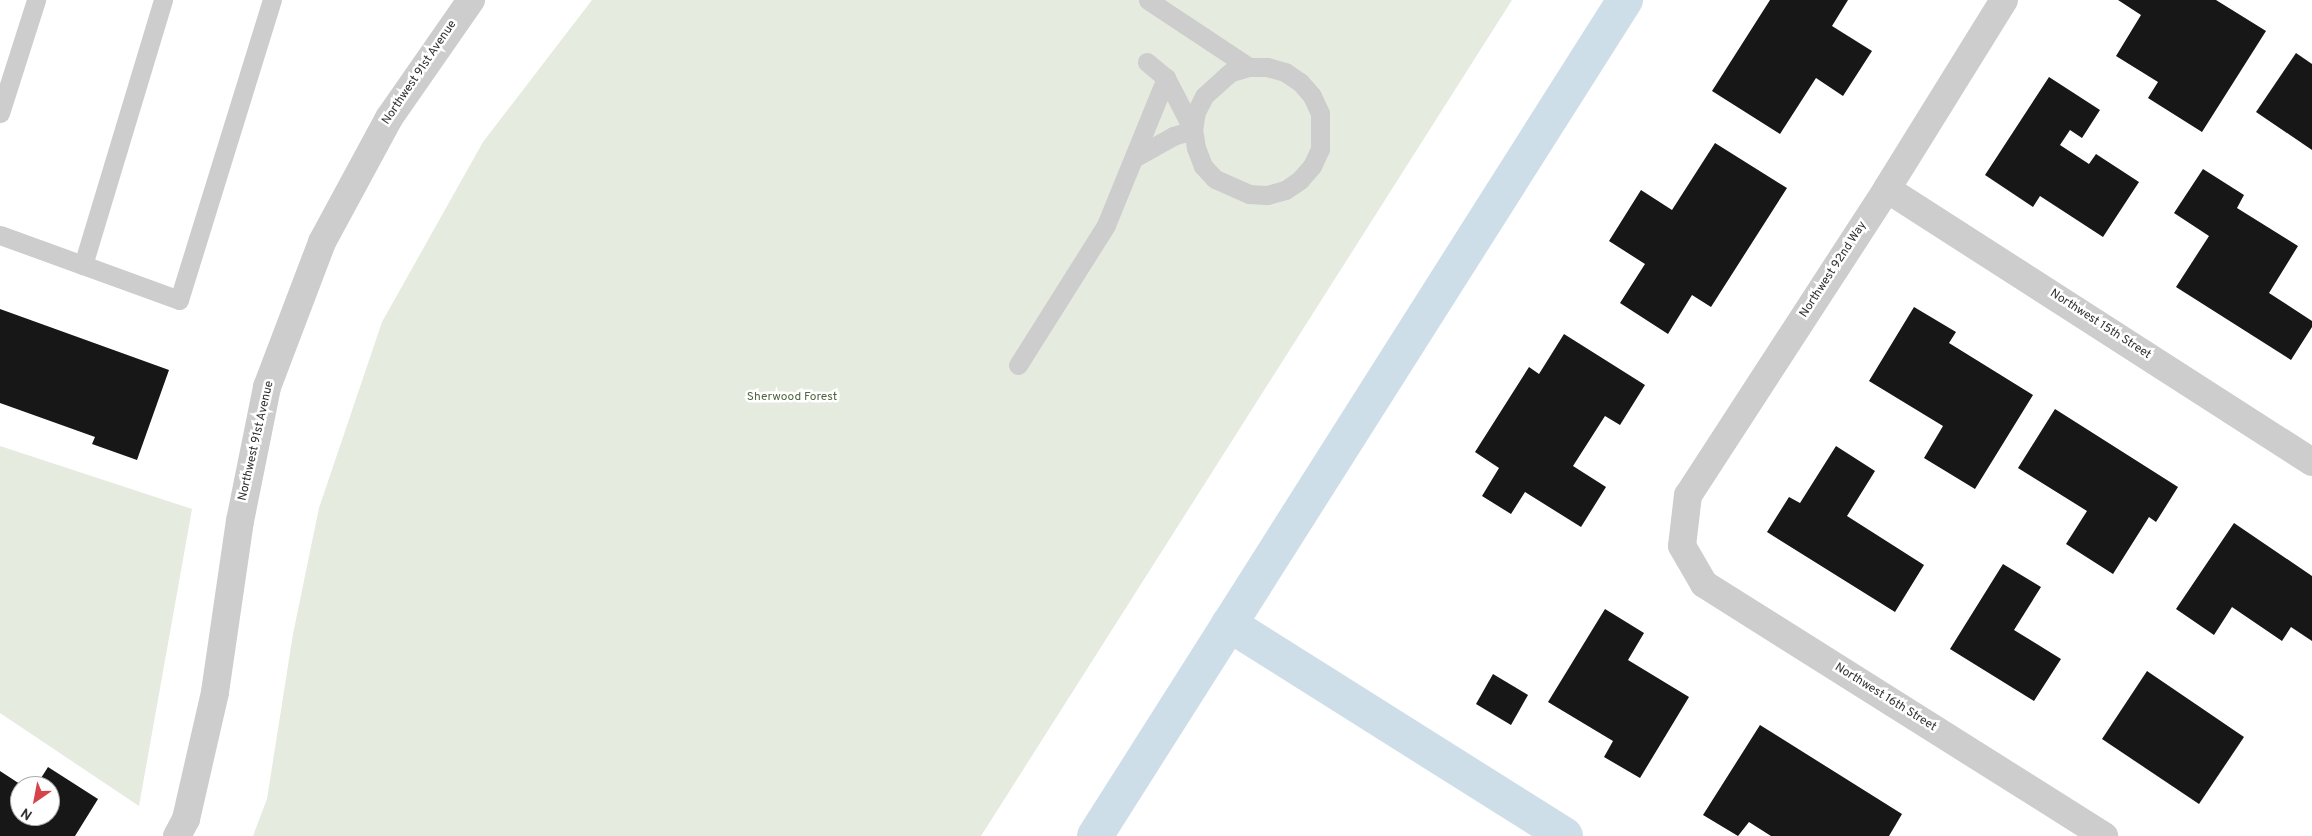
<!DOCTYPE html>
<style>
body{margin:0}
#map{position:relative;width:2312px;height:836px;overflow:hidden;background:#fff;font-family:Overpass,sans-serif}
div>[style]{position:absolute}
.green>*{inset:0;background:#e5ebdf}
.canal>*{height:36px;margin:-18px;padding:0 18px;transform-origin:18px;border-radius:18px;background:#cddee9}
.building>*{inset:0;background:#171717}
.service>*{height:19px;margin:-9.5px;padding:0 9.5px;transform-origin:9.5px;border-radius:9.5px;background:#cdcdcd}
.minor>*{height:28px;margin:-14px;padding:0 14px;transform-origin:14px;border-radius:14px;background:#cdcdcd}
span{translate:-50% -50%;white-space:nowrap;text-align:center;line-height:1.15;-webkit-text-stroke:5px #fff;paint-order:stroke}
.street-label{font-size:12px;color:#303030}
.park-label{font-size:12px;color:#526741}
.north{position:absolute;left:10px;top:776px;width:50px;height:50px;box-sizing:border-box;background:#fff;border:1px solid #acacac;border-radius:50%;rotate:213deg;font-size:14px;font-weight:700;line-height:20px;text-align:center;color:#303030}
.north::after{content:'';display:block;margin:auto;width:18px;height:22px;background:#d5434b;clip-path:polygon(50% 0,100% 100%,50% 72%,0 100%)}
</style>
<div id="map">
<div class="green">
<i style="clip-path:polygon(592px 0,1512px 0,981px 836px,253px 836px,267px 799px,293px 634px,319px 508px,382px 322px,483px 142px)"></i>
<i style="clip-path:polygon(0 446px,192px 509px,139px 806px,0 713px)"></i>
</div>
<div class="canal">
<i style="left:1229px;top:624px;width:397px;rotate:32.2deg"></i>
<i style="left:1095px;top:836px;width:990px;rotate:-57.63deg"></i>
</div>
<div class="building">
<i style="clip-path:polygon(1770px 0,1848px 0,1832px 26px,1872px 51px,1843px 96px,1816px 78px,1780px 134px,1712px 91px)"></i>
<i style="clip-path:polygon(2118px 0,2216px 0,2266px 31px,2202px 132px,2148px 98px,2158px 82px,2116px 56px,2141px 15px)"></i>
<i style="clip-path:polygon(2296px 53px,2312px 64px,2312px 150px,2256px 112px)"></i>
<i style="clip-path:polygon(2049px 77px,2100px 110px,2082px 138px,2070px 130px,2060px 145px,2089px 164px,2096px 154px,2139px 182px,2103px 237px,2040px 196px,2033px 207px,1985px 175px)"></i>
<i style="clip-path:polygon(1715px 143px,1787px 188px,1711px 307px,1692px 295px,1668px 334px,1620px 303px,1645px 264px,1609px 241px,1641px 190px,1672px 210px)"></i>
<i style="clip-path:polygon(2203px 169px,2244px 195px,2237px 208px,2298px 246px,2269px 293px,2312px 321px,2312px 327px,2291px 360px,2176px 287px,2209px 236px,2174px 213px)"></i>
<i style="clip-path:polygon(1914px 307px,1956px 332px,1949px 343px,2033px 395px,1975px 489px,1924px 458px,1943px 426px,1869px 381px)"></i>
<i style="clip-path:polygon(0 309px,169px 370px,137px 460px,92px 444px,95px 437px,0 403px)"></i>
<i style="clip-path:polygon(1564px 334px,1645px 385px,1620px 425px,1605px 416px,1573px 466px,1606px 487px,1581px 527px,1525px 492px,1511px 514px,1482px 496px,1499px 468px,1475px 452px,1529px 367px,1539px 374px)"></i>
<i style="clip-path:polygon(2055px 409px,2178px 487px,2156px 522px,2149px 517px,2113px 574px,2066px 544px,2087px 511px,2018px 468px)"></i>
<i style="clip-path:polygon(1836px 446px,1875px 471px,1847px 516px,1924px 565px,1895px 612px,1767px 532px,1789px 497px,1800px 503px)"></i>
<i style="clip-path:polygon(2234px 523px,2312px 576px,2312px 641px,2291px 627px,2282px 641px,2232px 607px,2214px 635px,2176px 609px)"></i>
<i style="clip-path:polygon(2003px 564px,2041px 587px,2014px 630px,2061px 659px,2034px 701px,1950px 649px)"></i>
<i style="clip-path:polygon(1605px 609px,1644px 633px,1628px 660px,1689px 697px,1640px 778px,1604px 757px,1613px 741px,1548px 702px)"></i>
<i style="clip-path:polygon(2147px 671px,2244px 737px,2199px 804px,2102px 739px)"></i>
<i style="clip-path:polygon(1493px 674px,1528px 695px,1511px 725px,1476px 704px)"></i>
<i style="clip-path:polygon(1760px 725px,1902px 814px,1889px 836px,1771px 836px,1749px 822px,1738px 836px,1703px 815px)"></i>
<i style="clip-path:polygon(48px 767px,98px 799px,75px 836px,0 836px,0 771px,23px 786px,20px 786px,20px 816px,50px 816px,50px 786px,36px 786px)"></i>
</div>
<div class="service">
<i style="left:163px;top:0;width:277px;rotate:106.8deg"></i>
<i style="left:83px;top:265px;width:102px;rotate:20deg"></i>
<i style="left:179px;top:300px;width:314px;rotate:-72.8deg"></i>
<i style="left:1148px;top:0;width:121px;rotate:33.6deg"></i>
<i style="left:1249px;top:67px;width:18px"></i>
<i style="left:1267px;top:67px;width:19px;rotate:16deg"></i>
<i style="left:1285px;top:72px;width:18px;rotate:34deg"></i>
<i style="left:1300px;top:82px;width:18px;rotate:49deg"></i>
<i style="left:1312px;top:96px;width:19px;rotate:65deg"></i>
<i style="left:1320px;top:113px;width:36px;rotate:90deg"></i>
<i style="left:1320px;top:149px;width:19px;rotate:115deg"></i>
<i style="left:1312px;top:166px;width:18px;rotate:131deg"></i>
<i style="left:1300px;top:180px;width:18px;rotate:146deg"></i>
<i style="left:1285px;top:190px;width:19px;rotate:164deg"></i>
<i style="left:1267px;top:195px;width:18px;rotate:-177deg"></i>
<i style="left:1249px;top:194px;width:37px;rotate:-156deg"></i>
<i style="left:1215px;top:179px;width:18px;rotate:-133deg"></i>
<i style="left:1203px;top:166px;width:19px;rotate:-111deg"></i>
<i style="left:1196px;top:148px;width:18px;rotate:-99deg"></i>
<i style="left:1193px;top:130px;width:18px;rotate:-81deg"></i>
<i style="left:1196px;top:112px;width:18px;rotate:-63deg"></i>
<i style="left:1204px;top:96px;width:36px;rotate:-42deg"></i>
<i style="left:1231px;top:72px;width:19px;rotate:-16deg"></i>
<i style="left:0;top:113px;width:119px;rotate:-72.3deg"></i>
<i style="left:1134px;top:158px;width:45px;rotate:-29.4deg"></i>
<i style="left:1173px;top:136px;width:21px;rotate:-17deg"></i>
<i style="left:1193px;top:130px;width:59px;rotate:-117.4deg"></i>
<i style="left:1166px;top:78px;width:25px;rotate:-140deg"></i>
<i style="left:0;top:235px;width:88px;rotate:19.9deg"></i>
<i style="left:1018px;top:365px;width:165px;rotate:-57.8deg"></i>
<i style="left:1106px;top:225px;width:159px;rotate:-67.8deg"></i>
</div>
<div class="minor">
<i style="left:2004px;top:0;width:222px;rotate:121.8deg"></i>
<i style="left:1887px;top:189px;width:365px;rotate:123deg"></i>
<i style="left:1688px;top:495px;width:51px;rotate:96.7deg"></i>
<i style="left:1682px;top:546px;width:44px;rotate:59.9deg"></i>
<i style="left:1704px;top:584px;width:473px;rotate:32.2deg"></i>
<i style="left:1887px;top:189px;width:505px;rotate:32.71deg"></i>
<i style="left:177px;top:836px;width:19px;rotate:-62deg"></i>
<i style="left:186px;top:819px;width:130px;rotate:-77.1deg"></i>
<i style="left:215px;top:692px;width:173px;rotate:-81.7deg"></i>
<i style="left:240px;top:521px;width:137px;rotate:-78.6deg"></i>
<i style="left:267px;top:387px;width:155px;rotate:-69.2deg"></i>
<i style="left:322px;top:242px;width:141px;rotate:-61.6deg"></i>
<i style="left:389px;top:118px;width:144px;rotate:-55.2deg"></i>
</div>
<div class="street-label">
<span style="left:420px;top:73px;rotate:-56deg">Northwest 91st Avenue</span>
<span style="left:1834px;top:270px;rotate:-57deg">Northwest 92nd Way</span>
<span style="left:2100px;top:325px;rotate:33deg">Northwest 15th Street</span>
<span style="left:257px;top:441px;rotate:-77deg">Northwest 91st Avenue</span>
<span style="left:1885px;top:698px;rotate:32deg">Northwest 16th Street</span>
</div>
<div class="park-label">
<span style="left:792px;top:398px">Sherwood Forest</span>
</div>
<div class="north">N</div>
</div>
